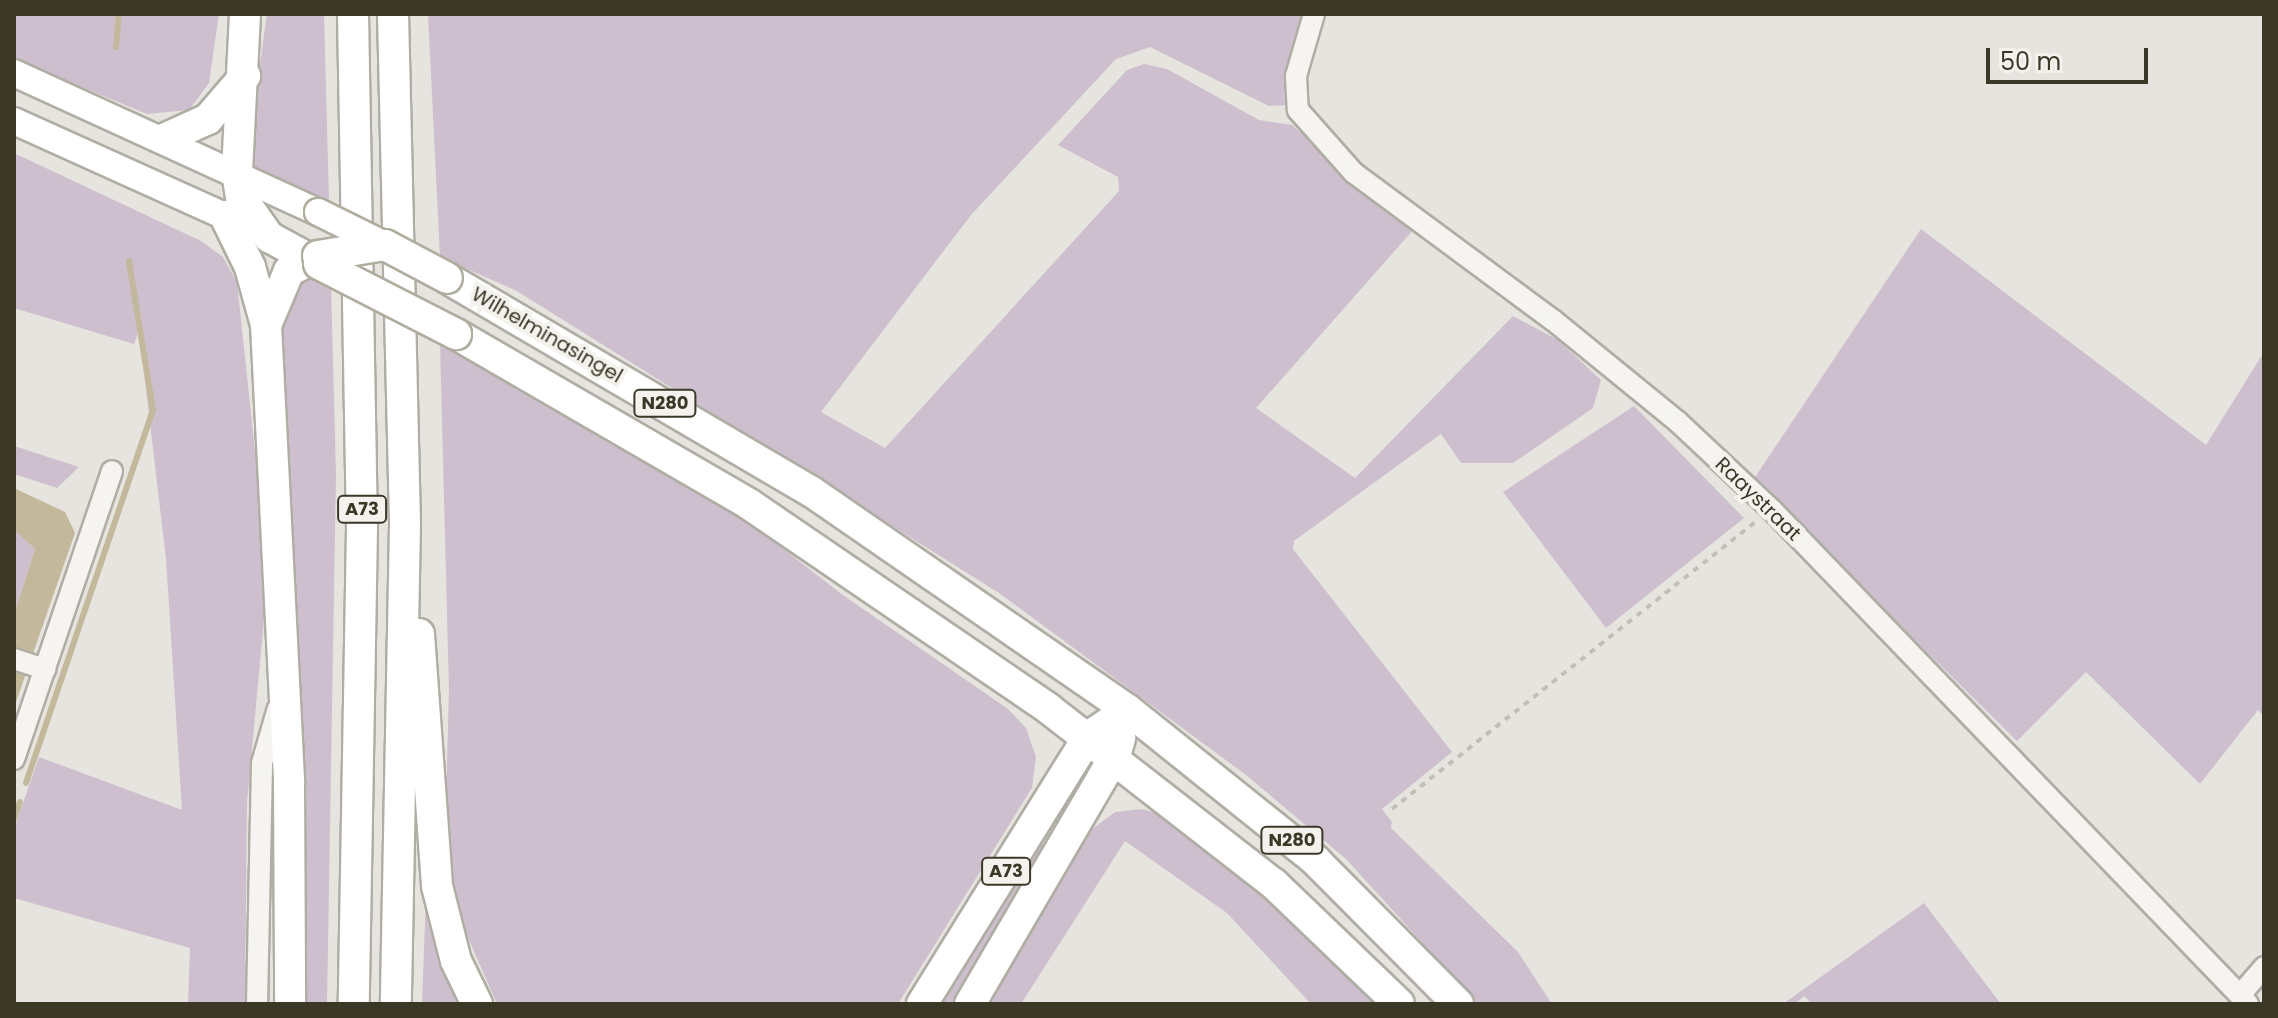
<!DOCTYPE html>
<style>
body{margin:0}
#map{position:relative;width:2278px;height:1018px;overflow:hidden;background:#e6e4de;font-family:Poppins,sans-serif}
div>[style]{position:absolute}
.green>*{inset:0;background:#cebfcf}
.water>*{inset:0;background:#c3b89b}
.stream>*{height:6px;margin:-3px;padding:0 3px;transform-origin:3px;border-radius:3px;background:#c3b89b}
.path>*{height:4px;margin-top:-2px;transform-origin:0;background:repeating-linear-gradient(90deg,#c1bfb8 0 6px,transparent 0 12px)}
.roads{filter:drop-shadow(2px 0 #afada4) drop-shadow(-2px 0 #afada4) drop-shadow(0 2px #afada4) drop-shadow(0 -2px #afada4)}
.minor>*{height:20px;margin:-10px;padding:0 10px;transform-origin:10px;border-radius:10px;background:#f5f4f0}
.major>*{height:26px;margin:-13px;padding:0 13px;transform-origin:13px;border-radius:13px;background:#fff}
.highway>*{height:30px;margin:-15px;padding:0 15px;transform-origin:15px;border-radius:15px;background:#fff}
.bridges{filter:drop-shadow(2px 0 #b0ad9e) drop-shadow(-2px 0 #b0ad9e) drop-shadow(0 2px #b0ad9e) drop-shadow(0 -2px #b0ad9e)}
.major-bridge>*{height:26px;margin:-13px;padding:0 13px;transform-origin:13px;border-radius:13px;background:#fff}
.highway-bridge>*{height:30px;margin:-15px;padding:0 15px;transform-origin:15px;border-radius:15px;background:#fff}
span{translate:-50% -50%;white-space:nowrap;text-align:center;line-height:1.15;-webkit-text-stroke:8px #f4f2ed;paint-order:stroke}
.shield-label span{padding:2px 6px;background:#f4f2ed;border:2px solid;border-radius:6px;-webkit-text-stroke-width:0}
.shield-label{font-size:18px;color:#3b3828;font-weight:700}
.street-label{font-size:20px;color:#3b3828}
.frame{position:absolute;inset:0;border:16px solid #3b3828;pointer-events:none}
.scale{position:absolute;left:1986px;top:48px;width:162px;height:36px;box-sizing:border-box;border:4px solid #3b3828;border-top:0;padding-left:10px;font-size:24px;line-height:28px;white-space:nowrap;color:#3b3828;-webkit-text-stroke:6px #f4f2ed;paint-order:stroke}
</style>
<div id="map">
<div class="green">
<i style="clip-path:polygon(14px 14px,219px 14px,209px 83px,189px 110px,147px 114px,14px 59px)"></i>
<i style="clip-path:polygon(267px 14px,324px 14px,329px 200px,246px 164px)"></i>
<i style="clip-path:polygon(428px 14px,1308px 14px,1290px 105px,1269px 106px,1150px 47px,1116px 59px,971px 215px,821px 412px,885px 448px,1119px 191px,1118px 177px,1058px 145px,1127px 70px,1144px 64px,1167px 69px,1259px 120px,1292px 125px,1414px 229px,1256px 408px,1355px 478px,1513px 316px,1558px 340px,1601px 380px,1593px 408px,1513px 463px,1461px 463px,1441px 434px,1294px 541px,1293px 549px,1452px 752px,1382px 809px,1392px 822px,1391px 828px,1518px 952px,1552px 1004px,1478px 1004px,1346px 859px,1246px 775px,999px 593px,517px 291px,440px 257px)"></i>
<i style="clip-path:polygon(14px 153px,201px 241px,223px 257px,237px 282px,257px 470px,264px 620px,247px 802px,245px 1004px,188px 1004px,190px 948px,14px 898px,14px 829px,39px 757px,182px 810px,166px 559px,139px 330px,134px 344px,14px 308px)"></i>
<i style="clip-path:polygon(1921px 229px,2206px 445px,2264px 352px,2264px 716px,2258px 710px,2200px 784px,2086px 672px,2017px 741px,1753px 480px)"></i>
<i style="clip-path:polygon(305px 276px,331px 285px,336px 474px,327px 1004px,304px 1004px,307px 874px,281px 313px,295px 281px)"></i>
<i style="clip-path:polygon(440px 343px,658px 463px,753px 525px,840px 593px,1008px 709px,1026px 728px,1036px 757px,1032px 788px,898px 1004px,497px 1004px,462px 924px,445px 839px,449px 691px)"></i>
<i style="clip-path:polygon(1634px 406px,1744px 518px,1606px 628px,1503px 492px)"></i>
<i style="clip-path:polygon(14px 446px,79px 467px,57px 488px,14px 474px)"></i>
<i style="clip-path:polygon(14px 530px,35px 549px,14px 615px)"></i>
<i style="clip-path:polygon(271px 768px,270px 1004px,264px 1004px)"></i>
<i style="clip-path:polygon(1142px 809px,1165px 815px,1286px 913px,1380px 1004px,1311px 1004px,1227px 913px,1125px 841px,1021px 1004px,985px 1004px,1091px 830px,1115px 812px)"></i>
<i style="clip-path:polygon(1034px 840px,1045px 846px,953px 1004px,936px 1004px)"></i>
<i style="clip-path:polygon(427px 867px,467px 1004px,422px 1004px)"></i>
<i style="clip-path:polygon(1924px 903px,2001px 1004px,1812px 1004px,1804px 996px,1795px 1004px,1783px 1004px)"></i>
</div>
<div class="water">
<i style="clip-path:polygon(14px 488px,65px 512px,75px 533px,14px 708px,14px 615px,35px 549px,14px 530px)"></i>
</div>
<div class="stream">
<i style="left:116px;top:47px;width:33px;rotate:-85deg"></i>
<i style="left:26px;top:783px;width:393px;rotate:-71.2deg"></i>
<i style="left:153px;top:411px;width:152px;rotate:-99.1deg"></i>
<i style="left:14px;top:819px;width:18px;rotate:-71deg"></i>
</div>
<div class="path">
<i style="left:1392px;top:809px;width:465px;rotate:-38.3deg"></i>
</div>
<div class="roads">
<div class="minor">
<i style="left:1314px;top:14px;width:65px;rotate:106.2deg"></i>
<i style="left:1296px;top:76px;width:34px;rotate:87deg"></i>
<i style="left:1298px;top:110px;width:84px;rotate:48.4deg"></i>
<i style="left:1354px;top:173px;width:247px;rotate:36.5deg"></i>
<i style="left:1553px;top:320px;width:161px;rotate:39.2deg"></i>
<i style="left:1678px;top:422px;width:129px;rotate:43.1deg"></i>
<i style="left:1772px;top:510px;width:686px;rotate:46.06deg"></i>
<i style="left:14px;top:659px;width:33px;rotate:18deg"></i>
<i style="left:14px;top:759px;width:304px;rotate:-71.2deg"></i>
<i style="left:2240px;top:995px;width:37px;rotate:-49deg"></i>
<i style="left:257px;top:1004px;width:241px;rotate:-88.8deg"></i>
<i style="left:262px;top:763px;width:57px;rotate:-73.8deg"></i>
</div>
<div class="major">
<i style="left:14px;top:73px;width:334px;rotate:24.6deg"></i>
<i style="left:14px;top:121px;width:252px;rotate:24.3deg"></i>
</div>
<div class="highway">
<i style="left:245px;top:14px;width:158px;rotate:92.9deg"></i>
<i style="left:237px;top:172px;width:25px;rotate:81deg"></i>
<i style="left:241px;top:197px;width:49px;rotate:55deg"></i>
<i style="left:269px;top:237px;width:57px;rotate:28.4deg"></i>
<i style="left:353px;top:14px;width:514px;rotate:89deg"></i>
<i style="left:362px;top:528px;width:476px;rotate:91deg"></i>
<i style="left:393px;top:14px;width:511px;rotate:88.65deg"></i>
<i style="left:405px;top:525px;width:479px;rotate:91.1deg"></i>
<i style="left:164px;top:139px;width:48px;rotate:-24.4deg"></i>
<i style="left:208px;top:119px;width:57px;rotate:-49.3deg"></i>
<i style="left:225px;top:216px;width:57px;rotate:63.9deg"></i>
<i style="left:250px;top:267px;width:60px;rotate:74.6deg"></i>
<i style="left:266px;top:325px;width:459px;rotate:87.1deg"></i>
<i style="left:289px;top:783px;width:221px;rotate:89.7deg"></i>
<i style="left:447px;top:278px;width:423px;rotate:30.4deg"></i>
<i style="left:812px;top:492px;width:384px;rotate:34.6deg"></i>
<i style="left:1128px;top:710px;width:240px;rotate:38.7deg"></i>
<i style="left:1315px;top:860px;width:203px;rotate:45.2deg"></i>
<i style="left:267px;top:323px;width:56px;rotate:-67.1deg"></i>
<i style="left:289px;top:271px;width:33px;rotate:-27deg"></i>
<i style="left:456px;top:334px;width:339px;rotate:30.1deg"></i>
<i style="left:749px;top:504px;width:363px;rotate:34.3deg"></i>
<i style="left:1049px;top:709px;width:285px;rotate:37.9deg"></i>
<i style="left:1274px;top:884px;width:173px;rotate:43.8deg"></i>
<i style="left:419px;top:634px;width:253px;rotate:85.9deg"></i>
<i style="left:437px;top:886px;width:77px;rotate:75.8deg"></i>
<i style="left:456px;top:961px;width:48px;rotate:64deg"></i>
<i style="left:922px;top:1004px;width:314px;rotate:-58.1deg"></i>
<i style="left:1088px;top:737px;width:48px;rotate:-34deg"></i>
<i style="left:970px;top:1004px;width:287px;rotate:-59.7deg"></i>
<i style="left:1115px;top:756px;width:19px;rotate:-74deg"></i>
</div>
</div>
<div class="bridges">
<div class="major-bridge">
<i style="left:318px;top:212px;width:75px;rotate:26.2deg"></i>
</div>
<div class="highway-bridge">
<i style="left:318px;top:256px;width:68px;rotate:-9.3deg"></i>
<i style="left:385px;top:245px;width:70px;rotate:28deg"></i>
<i style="left:319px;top:264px;width:154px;rotate:27.1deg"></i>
</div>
</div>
<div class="shield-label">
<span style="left:665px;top:403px">N280</span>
<span style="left:362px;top:509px">A73</span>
<span style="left:1292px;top:840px">N280</span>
<span style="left:1006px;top:871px">A73</span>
</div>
<div class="street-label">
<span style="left:547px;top:335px;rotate:30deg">Wilhelminasingel</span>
<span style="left:1758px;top:499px;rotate:44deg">Raaystraat</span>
</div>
<div class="frame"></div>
<div class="scale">50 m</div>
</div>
